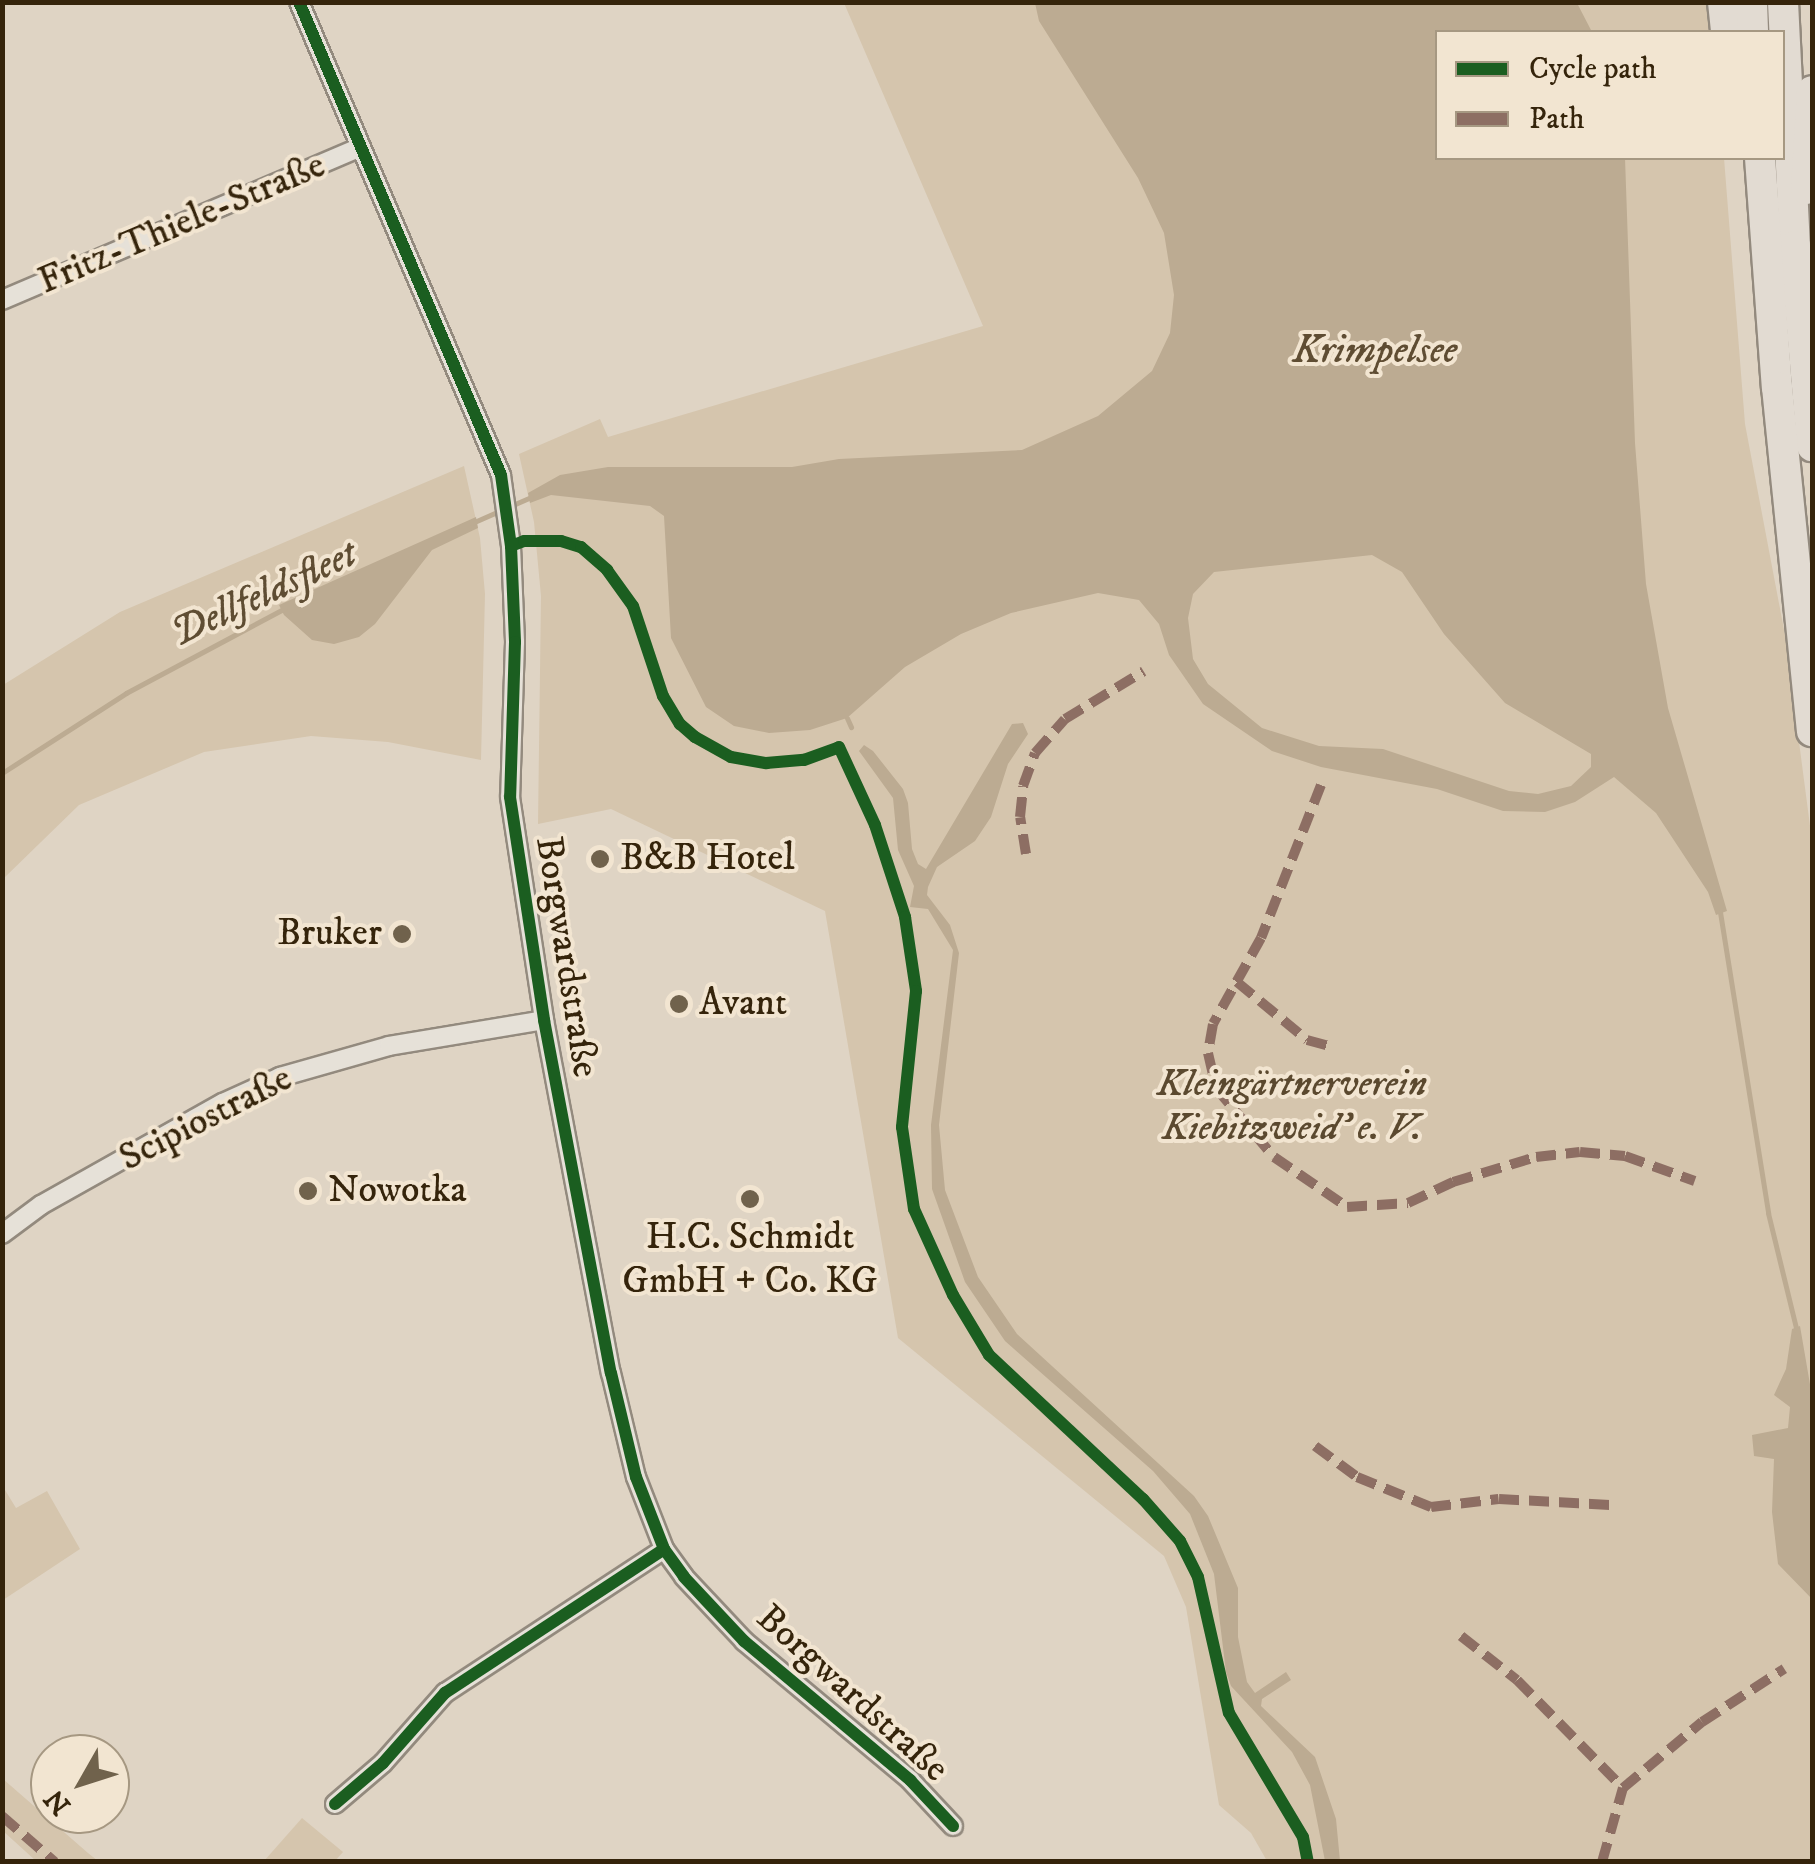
<!DOCTYPE html>
<meta charset="utf-8">
<style>
body{margin:0}
#map{position:relative;width:1815px;height:1864px;overflow:hidden;background:#dfd4c4;font-family:"IM FELL DW Pica",serif}
div>[style]{position:absolute}
.green>*{inset:0;background:#d5c5ad}
.water>*{inset:0;background:#bcab92}
.stream>*{height:5px;margin:-2.5px;padding:0 2.5px;transform-origin:2.5px;border-radius:2.5px;background:#bcab92}
.roads{filter:drop-shadow(2px 0 #938a7e) drop-shadow(-2px 0 #938a7e) drop-shadow(0 2px #938a7e) drop-shadow(0 -2px #938a7e)}
.minor>*{height:18px;margin:-9px;padding:0 9px;transform-origin:9px;border-radius:9px;background:#e6e1d8}
.trunk>*{height:30px;margin:-15px;padding:0 15px;transform-origin:15px;border-radius:15px;background:#e2dbd2}
.quiet>*{height:10px;margin-top:-5px;transform-origin:0;background:repeating-linear-gradient(90deg,#8d6e63 0 20px,transparent 0 30px)}
.cycleway>*{height:12px;margin:-6px;padding:0 6px;transform-origin:6px;border-radius:6px;background:#1b5e20}
.dots>*{width:28px;height:28px;translate:-50% -50%;box-sizing:border-box;border:5px solid #f2e5d1;border-radius:50%}
span{translate:-50% -50%;white-space:nowrap;text-align:center;line-height:1.15;-webkit-text-stroke:8px #f2e5d1;paint-order:stroke}
.street-label{font-size:38px;color:#35240b}
.poi-label{font-size:38px;color:#35240b}
.left{translate:0 -50%;text-align:left}
.right{translate:-100% -50%;text-align:right}
.park-label{font-size:38px;color:#5b492f;font-style:italic}
.water-label{font-size:40px;color:#5f4d33;font-style:italic}
.frame{position:absolute;inset:0;border:5px solid #35240b;pointer-events:none}
.legend{position:absolute;left:1435px;top:30px;width:350px;height:130px;box-sizing:border-box;background:#f2e5d1;border:2px solid #a69882;margin:0;padding:12px 18px;list-style:none;font-size:30px;color:#35240b}
.legend li{display:flex;align-items:center;gap:20px;height:50px}
.legend b{width:50px;border:2px solid #a69882}
.north{position:absolute;left:30px;top:1734px;width:100px;height:100px;box-sizing:border-box;background:#f2e5d1;border:2px solid #a69882;border-radius:50%;rotate:231deg;font-size:28px;font-weight:700;line-height:40px;text-align:center;color:#35240b}
.north::after{content:'';display:block;margin:auto;width:35px;height:45px;background:#70624c;clip-path:polygon(50% 0,100% 100%,50% 72%,0 100%)}
</style>
<div id="map">
<div class="green">
<i style="clip-path:polygon(844px 3px,1706px 3px,1709px 32px,1438px 32px,1438px 158px,1724px 158px,1745px 424px,1785px 635px,1812px 841px,1812px 1861px,1267px 1861px,1251px 1833px,1219px 1805px,1186px 1607px,1164px 1556px,898px 1338px,825px 911px,611px 809px,538px 824px,541px 596px,534px 522px,519px 454px,600px 419px,608px 437px,983px 326px)"></i>
<i style="clip-path:polygon(464px 466px,480px 538px,485px 594px,481px 760px,388px 742px,311px 736px,204px 752px,79px 805px,3px 879px,3px 685px,120px 612px)"></i>
<i style="clip-path:polygon(5px 1490px,16px 1508px,47px 1491px,80px 1549px,3px 1600px)"></i>
<i style="clip-path:polygon(3px 1779px,88px 1853px,98px 1861px,36px 1861px,3px 1831px)"></i>
<i style="clip-path:polygon(302px 1818px,343px 1852px,335px 1861px,264px 1861px)"></i>
</div>
<div class="water">
<i style="clip-path:polygon(evenodd,1035px 3px,1577px 3px,1592px 32px,1438px 32px,1438px 158px,1625px 158px,1635px 443px,1646px 584px,1668px 708px,1727px 911px,1716px 915px,1708px 892px,1656px 813px,1614px 777px,1575px 802px,1545px 812px,1503px 811px,1437px 789px,1321px 767px,1272px 751px,1203px 704px,1169px 655px,1159px 624px,1139px 600px,1098px 593px,1011px 613px,961px 634px,905px 667px,847px 718px,810px 730px,769px 733px,734px 726px,706px 707px,671px 638px,664px 516px,650px 506px,551px 495px,530px 503px,528px 493px,560px 475px,608px 467px,792px 467px,839px 459px,1022px 450px,1098px 416px,1152px 371px,1170px 333px,1174px 295px,1164px 233px,1138px 178px,1039px 21px,1035px 3px,1372px 555px,1402px 572px,1444px 634px,1505px 703px,1591px 754px,1591px 767px,1571px 786px,1538px 794px,1509px 791px,1383px 749px,1319px 746px,1262px 728px,1208px 684px,1193px 659px,1188px 618px,1193px 594px,1214px 572px,1372px 555px)"></i>
<i style="clip-path:polygon(476px 517px,478px 528px,432px 550px,375px 624px,359px 637px,334px 644px,312px 640px,284px 615px,279px 605px)"></i>
<i style="clip-path:polygon(1023px 723px,1028px 734px,1008px 764px,991px 817px,975px 841px,937px 867px,928px 887px,927px 895px,950px 925px,959px 953px,939px 1125px,945px 1190px,978px 1277px,1017px 1334px,1194px 1496px,1208px 1516px,1238px 1588px,1238px 1637px,1247px 1682px,1255px 1693px,1286px 1672px,1291px 1680px,1262px 1699px,1261px 1706px,1315px 1757px,1336px 1819px,1340px 1861px,1325px 1861px,1310px 1785px,1292px 1752px,1231px 1686px,1226px 1672px,1214px 1574px,1190px 1514px,1153px 1471px,1005px 1341px,965px 1282px,932px 1189px,931px 1125px,953px 950px,928px 909px,910px 907px,914px 886px,898px 850px,893px 798px,859px 751px,864px 745px,873px 751px,903px 789px,908px 803px,912px 849px,918px 864px,926px 869px,1012px 724px)"></i>
<i style="clip-path:polygon(1800px 1326px,1812px 1396px,1812px 1599px,1778px 1564px,1772px 1512px,1774px 1459px,1754px 1456px,1752px 1435px,1788px 1428px,1790px 1407px,1774px 1395px,1786px 1369px,1792px 1329px)"></i>
</div>
<div class="stream">
<i style="left:472px;top:523px;width:64px;rotate:-23.8deg"></i>
<i style="left:847px;top:718px;width:10px;rotate:66deg"></i>
<i style="left:2px;top:773px;width:148px;rotate:-32.8deg"></i>
<i style="left:126px;top:693px;width:180px;rotate:-28.1deg"></i>
<i style="left:1720px;top:912px;width:305px;rotate:80.9deg"></i>
<i style="left:1768px;top:1213px;width:122px;rotate:76.3deg"></i>
</div>
<div class="roads">
<div class="minor">
<i style="left:299px;top:2px;width:514px;rotate:66.87deg"></i>
<i style="left:501px;top:475px;width:72px;rotate:82deg"></i>
<i style="left:511px;top:546px;width:96px;rotate:87.6deg"></i>
<i style="left:515px;top:642px;width:155px;rotate:91.8deg"></i>
<i style="left:510px;top:797px;width:226px;rotate:81.3deg"></i>
<i style="left:544px;top:1020px;width:359px;rotate:79.3deg"></i>
<i style="left:611px;top:1373px;width:107px;rotate:76.5deg"></i>
<i style="left:636px;top:1477px;width:77px;rotate:68.7deg"></i>
<i style="left:664px;top:1549px;width:34px;rotate:54deg"></i>
<i style="left:684px;top:1577px;width:88px;rotate:46.8deg"></i>
<i style="left:744px;top:1641px;width:217px;rotate:39.9deg"></i>
<i style="left:910px;top:1780px;width:63px;rotate:46.9deg"></i>
<i style="left:2px;top:300px;width:390px;rotate:-23.1deg"></i>
<i style="left:2px;top:1234px;width:49px;rotate:-36.6deg"></i>
<i style="left:41px;top:1205px;width:209px;rotate:-29.3deg"></i>
<i style="left:223px;top:1103px;width:63px;rotate:-24.5deg"></i>
<i style="left:280px;top:1077px;width:113px;rotate:-15.9deg"></i>
<i style="left:389px;top:1046px;width:157px;rotate:-9.5deg"></i>
<i style="left:335px;top:1804px;width:63px;rotate:-40.5deg"></i>
<i style="left:383px;top:1763px;width:94px;rotate:-48.5deg"></i>
<i style="left:445px;top:1693px;width:262px;rotate:-33.3deg"></i>
</div>
<div class="trunk">
<i style="left:1723px;top:2px;width:30px;rotate:84deg"></i>
<i style="left:1752px;top:2px;width:30px;rotate:88deg"></i>
<i style="left:1783px;top:2px;width:244px;rotate:87.2deg"></i>
<i style="left:1795px;top:246px;width:201px;rotate:85.1deg"></i>
<i style="left:1760px;top:158px;width:230px;rotate:85.8deg"></i>
<i style="left:1777px;top:387px;width:346px;rotate:84.2deg"></i>
<i style="left:1806px;top:189px;width:98px;rotate:-86.5deg"></i>
</div>
</div>
<div class="quiet">
<i style="left:1321px;top:785px;width:164px;rotate:111.4deg"></i>
<i style="left:1261px;top:938px;width:98px;rotate:119.2deg"></i>
<i style="left:1213px;top:1024px;width:29px;rotate:100deg"></i>
<i style="left:1208px;top:1053px;width:36px;rotate:77deg"></i>
<i style="left:1216px;top:1088px;width:90px;rotate:50deg"></i>
<i style="left:1274px;top:1157px;width:88px;rotate:34.4deg"></i>
<i style="left:1347px;top:1207px;width:61px;rotate:-3.8deg"></i>
<i style="left:1408px;top:1203px;width:50px;rotate:-25deg"></i>
<i style="left:1453px;top:1182px;width:87px;rotate:-16.8deg"></i>
<i style="left:1536px;top:1157px;width:44px;rotate:-6.5deg"></i>
<i style="left:1580px;top:1152px;width:45px;rotate:5.1deg"></i>
<i style="left:1625px;top:1156px;width:74px;rotate:19.7deg"></i>
<i style="left:1026px;top:854px;width:37px;rotate:-99deg"></i>
<i style="left:1020px;top:817px;width:31px;rotate:-84deg"></i>
<i style="left:1023px;top:786px;width:35px;rotate:-70deg"></i>
<i style="left:1035px;top:753px;width:45px;rotate:-48.6deg"></i>
<i style="left:1065px;top:719px;width:92px;rotate:-31.3deg"></i>
<i style="left:1237px;top:982px;width:91px;rotate:39.6deg"></i>
<i style="left:1307px;top:1040px;width:24px;rotate:15deg"></i>
<i style="left:1315px;top:1446px;width:52px;rotate:36.4deg"></i>
<i style="left:1357px;top:1477px;width:80px;rotate:22.1deg"></i>
<i style="left:1431px;top:1507px;width:68px;rotate:-6.7deg"></i>
<i style="left:1499px;top:1499px;width:111px;rotate:3.1deg"></i>
<i style="left:1461px;top:1636px;width:71px;rotate:38.2deg"></i>
<i style="left:1517px;top:1680px;width:151px;rotate:45.5deg"></i>
<i style="left:2px;top:1816px;width:70px;rotate:41deg"></i>
<i style="left:1602px;top:1862px;width:77px;rotate:-74.2deg"></i>
<i style="left:1623px;top:1788px;width:103px;rotate:-39.9deg"></i>
<i style="left:1702px;top:1722px;width:98px;rotate:-32.9deg"></i>
</div>
<div class="cycleway">
<i style="left:299px;top:2px;width:514px;rotate:66.87deg"></i>
<i style="left:501px;top:475px;width:72px;rotate:82deg"></i>
<i style="left:511px;top:546px;width:96px;rotate:87.6deg"></i>
<i style="left:515px;top:642px;width:155px;rotate:91.8deg"></i>
<i style="left:510px;top:797px;width:226px;rotate:81.3deg"></i>
<i style="left:544px;top:1020px;width:359px;rotate:79.3deg"></i>
<i style="left:611px;top:1373px;width:107px;rotate:76.5deg"></i>
<i style="left:636px;top:1477px;width:77px;rotate:68.7deg"></i>
<i style="left:664px;top:1549px;width:34px;rotate:54deg"></i>
<i style="left:684px;top:1577px;width:88px;rotate:46.8deg"></i>
<i style="left:744px;top:1641px;width:217px;rotate:39.9deg"></i>
<i style="left:910px;top:1780px;width:63px;rotate:46.9deg"></i>
<i style="left:511px;top:546px;width:14px;rotate:-21deg"></i>
<i style="left:524px;top:541px;width:37px"></i>
<i style="left:561px;top:541px;width:21px;rotate:17deg"></i>
<i style="left:581px;top:547px;width:35px;rotate:41deg"></i>
<i style="left:607px;top:570px;width:44px;rotate:54.2deg"></i>
<i style="left:633px;top:606px;width:95px;rotate:71.6deg"></i>
<i style="left:663px;top:696px;width:33px;rotate:59deg"></i>
<i style="left:680px;top:724px;width:20px;rotate:41deg"></i>
<i style="left:695px;top:737px;width:41px;rotate:29.1deg"></i>
<i style="left:731px;top:757px;width:36px;rotate:10deg"></i>
<i style="left:766px;top:763px;width:38px;rotate:-5deg"></i>
<i style="left:804px;top:760px;width:37px;rotate:-20deg"></i>
<i style="left:839px;top:747px;width:86px;rotate:65.2deg"></i>
<i style="left:875px;top:825px;width:97px;rotate:71.9deg"></i>
<i style="left:905px;top:917px;width:75px;rotate:81.5deg"></i>
<i style="left:916px;top:991px;width:137px;rotate:95.9deg"></i>
<i style="left:902px;top:1127px;width:83px;rotate:81.7deg"></i>
<i style="left:914px;top:1209px;width:94px;rotate:65.6deg"></i>
<i style="left:953px;top:1295px;width:70px;rotate:59deg"></i>
<i style="left:989px;top:1355px;width:211px;rotate:43.1deg"></i>
<i style="left:1143px;top:1499px;width:56px;rotate:48.6deg"></i>
<i style="left:1180px;top:1541px;width:40px;rotate:63.4deg"></i>
<i style="left:1198px;top:1577px;width:139px;rotate:77.2deg"></i>
<i style="left:1229px;top:1713px;width:144px;rotate:59.2deg"></i>
<i style="left:1303px;top:1837px;width:25px;rotate:79deg"></i>
<i style="left:335px;top:1804px;width:63px;rotate:-40.5deg"></i>
<i style="left:383px;top:1763px;width:94px;rotate:-48.5deg"></i>
<i style="left:445px;top:1693px;width:262px;rotate:-33.3deg"></i>
</div>
<div class="dots">
<i style="left:600px;top:859px;background:#70624c"></i>
<i style="left:402px;top:934px;background:#70624c"></i>
<i style="left:679px;top:1004px;background:#70624c"></i>
<i style="left:308px;top:1191px;background:#70624c"></i>
<i style="left:750px;top:1199px;background:#70624c"></i>
</div>
<div class="street-label">
<span style="left:182px;top:224px;rotate:-23deg">Fritz-Thiele-Straße</span>
<span style="left:566px;top:957px;rotate:81deg">Borgwardstraße</span>
<span style="left:206px;top:1119px;rotate:-27deg">Scipiostraße</span>
<span style="left:852px;top:1694px;rotate:42deg">Borgwardstraße</span>
</div>
<div class="poi-label">
<span class="left" style="left:620px;top:859px">B&amp;B Hotel</span>
<span class="right" style="left:382px;top:934px">Bruker</span>
<span class="left" style="left:699px;top:1004px">Avant</span>
<span class="left" style="left:328px;top:1191px">Nowotka</span>
<span style="left:750px;top:1260px">H.C. Schmidt<br>GmbH + Co. KG</span>
</div>
<div class="park-label">
<span style="left:1292px;top:1107px">Kleingärtnerverein<br>Kiebitzweid' e. V.</span>
</div>
<div class="water-label">
<span style="left:1375px;top:351px">Krimpelsee</span>
<span style="left:264px;top:594px;rotate:-25deg">Dellfeldsfleet</span>
</div>
<div class="frame"></div>
<ul class="legend">
<li><b style="height:12px;background:#1b5e20"></b>Cycle path</li>
<li><b style="height:12px;background:#8d6e63"></b>Path</li>
</ul>
<div class="north">N</div>
</div>
